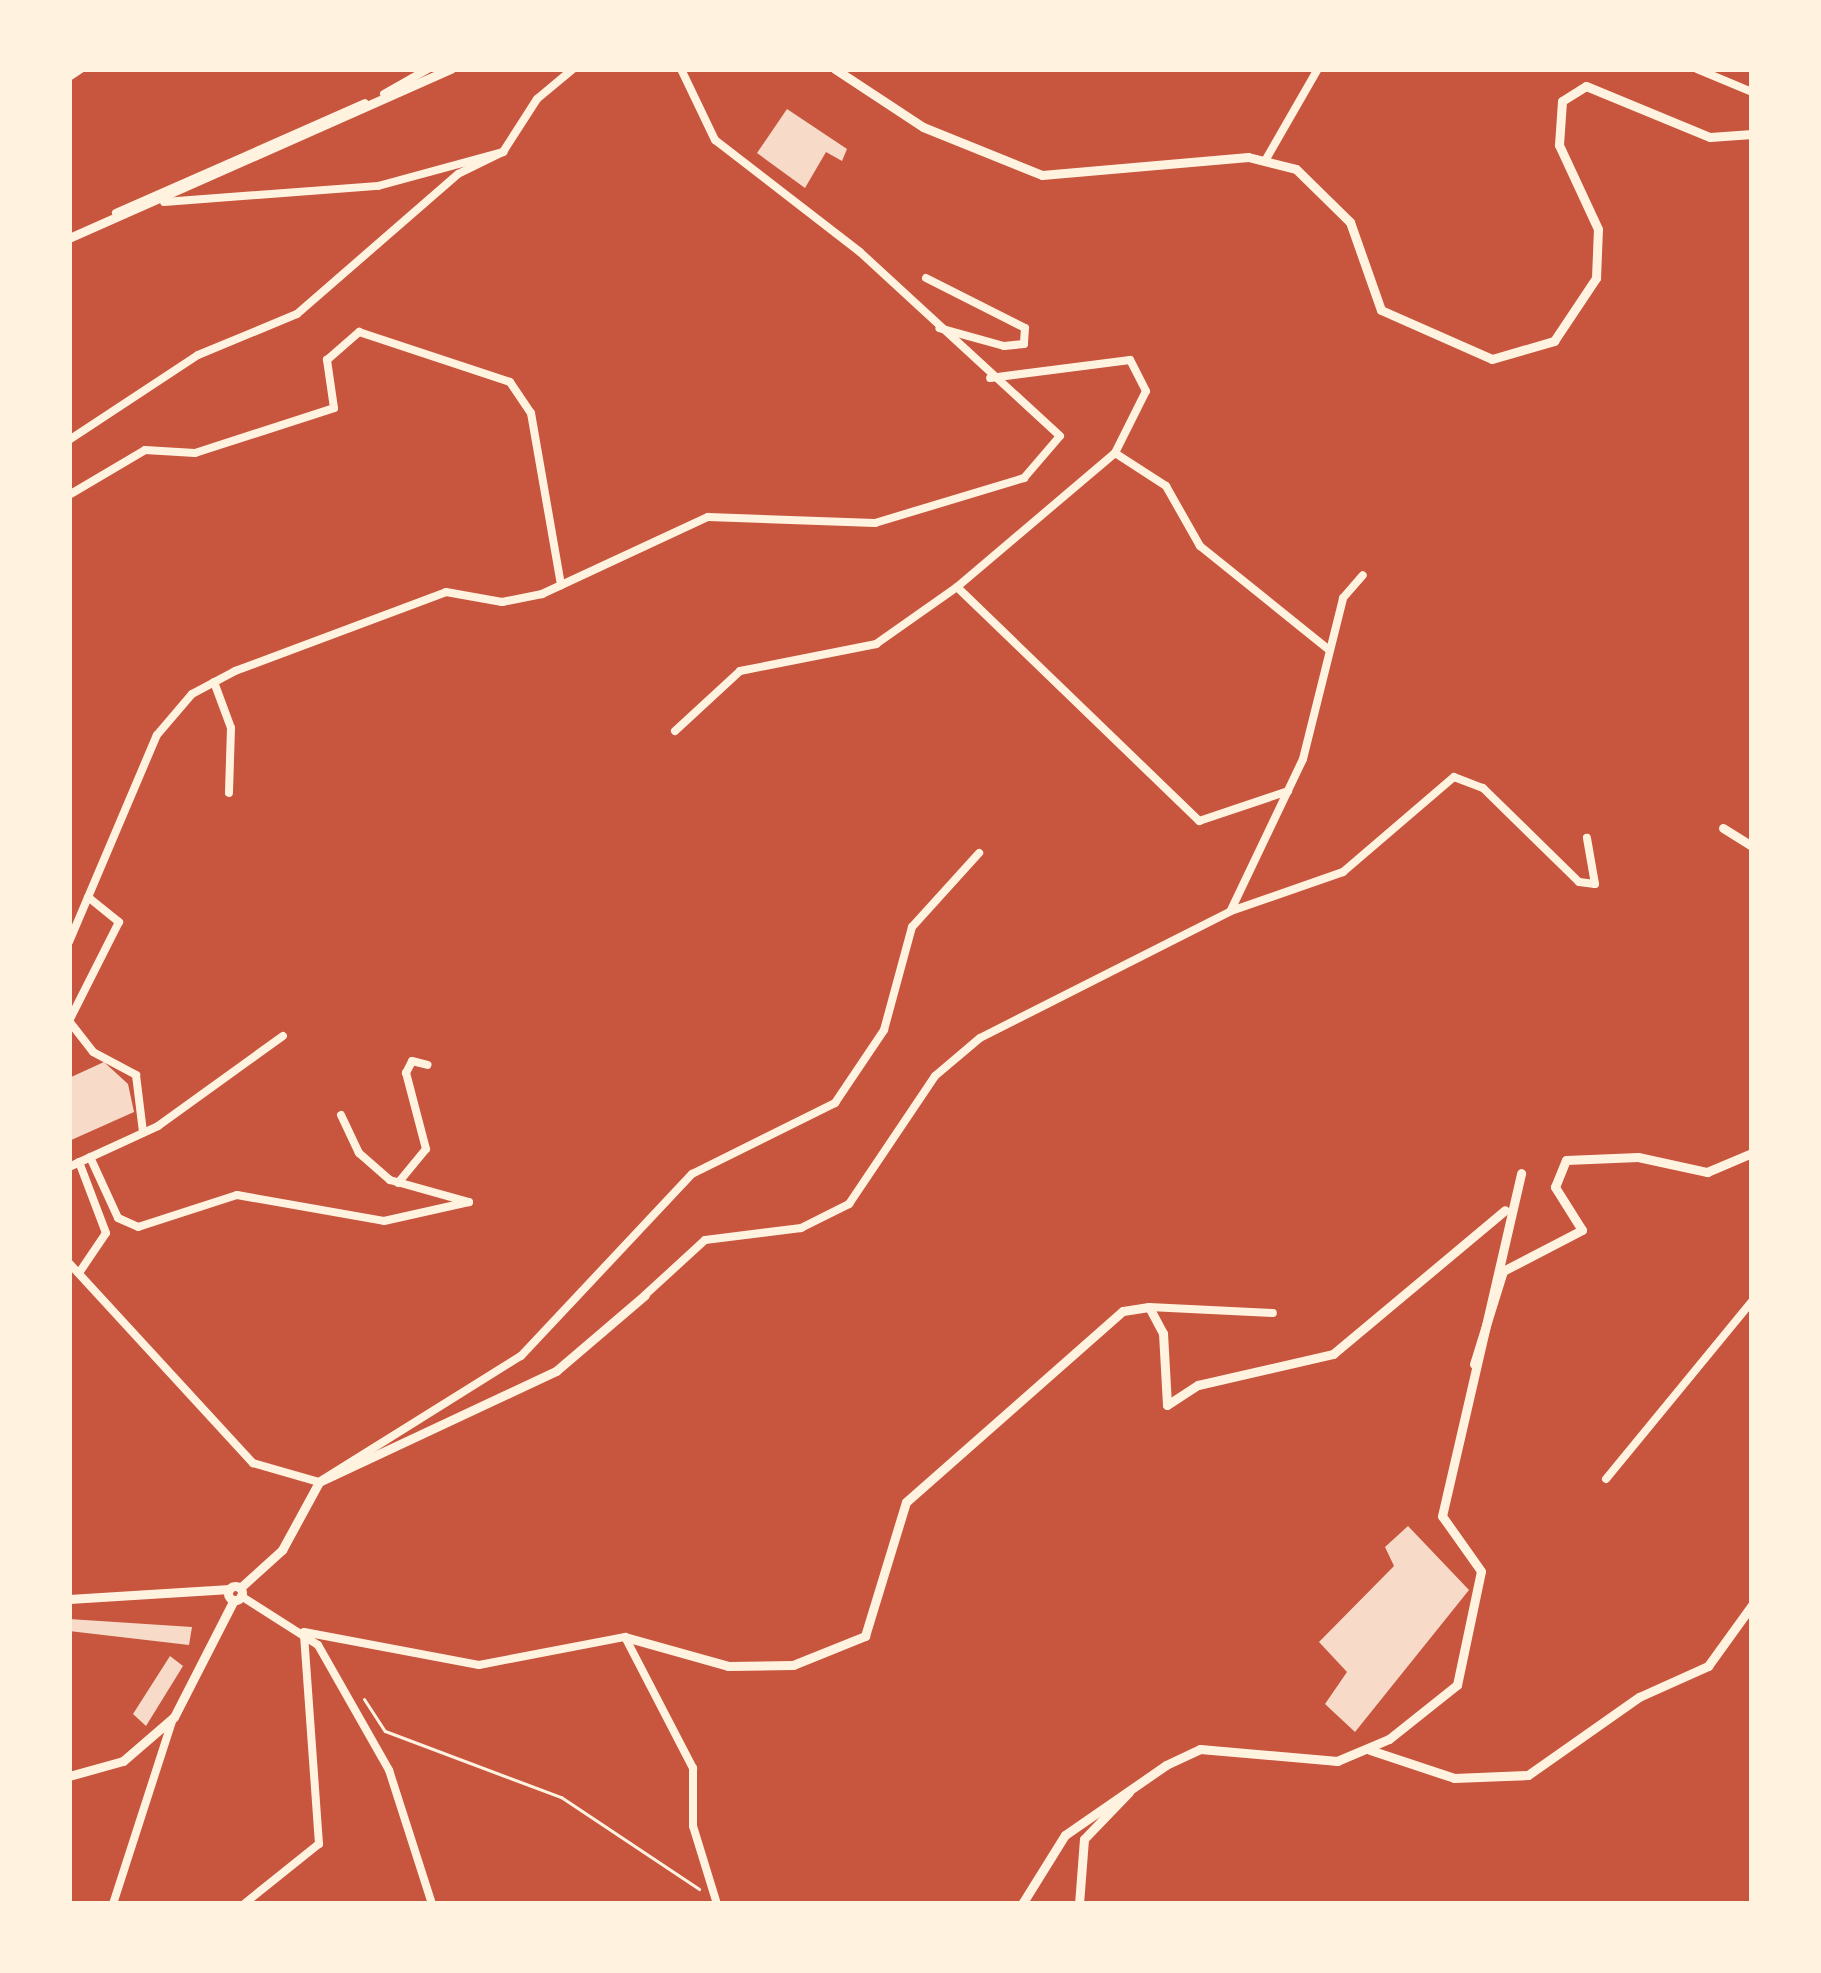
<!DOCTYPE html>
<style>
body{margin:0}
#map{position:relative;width:1821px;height:1973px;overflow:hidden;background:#c8553d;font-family:"Fira Sans",sans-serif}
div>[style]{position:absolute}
.building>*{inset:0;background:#f7dbc8}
.path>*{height:3px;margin:-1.5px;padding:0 1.5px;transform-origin:1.5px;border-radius:1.5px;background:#fff3e0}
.minor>*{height:8px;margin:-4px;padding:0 4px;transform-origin:4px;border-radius:4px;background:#fff3e0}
.tertiary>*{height:9px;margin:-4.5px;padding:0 4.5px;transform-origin:4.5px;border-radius:4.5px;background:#fff3e0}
.tertiary>.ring{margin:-4.5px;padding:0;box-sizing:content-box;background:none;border:9px solid #fff3e0;border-radius:50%}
span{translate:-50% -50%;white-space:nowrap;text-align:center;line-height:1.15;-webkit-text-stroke:12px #fff3e0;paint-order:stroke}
.frame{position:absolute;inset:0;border:72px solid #fff3e0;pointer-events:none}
</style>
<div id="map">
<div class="building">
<i style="clip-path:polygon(787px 109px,847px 149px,842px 161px,826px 152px,805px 188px,757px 153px)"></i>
<i style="clip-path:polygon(104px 1062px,128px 1084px,134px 1112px,69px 1141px,69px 1078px)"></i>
<i style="clip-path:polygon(1408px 1526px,1469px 1590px,1355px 1732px,1325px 1704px,1347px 1672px,1319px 1642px,1394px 1566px,1385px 1547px)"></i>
<i style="clip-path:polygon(69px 1619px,192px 1627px,189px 1645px,69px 1631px)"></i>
<i style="clip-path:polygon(170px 1656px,183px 1666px,146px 1726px,133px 1714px)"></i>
</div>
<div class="path">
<i style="left:364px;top:1699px;width:38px;rotate:57deg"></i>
<i style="left:385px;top:1731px;width:188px;rotate:20.6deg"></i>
<i style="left:561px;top:1797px;width:166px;rotate:33.7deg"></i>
</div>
<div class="minor">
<i style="left:1697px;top:69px;width:60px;rotate:22.7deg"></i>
<i style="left:69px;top:77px;width:14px;rotate:-34deg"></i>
<i style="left:384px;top:94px;width:51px;rotate:-29.6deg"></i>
<i style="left:1265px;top:161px;width:106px;rotate:-60.1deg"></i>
<i style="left:164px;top:202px;width:215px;rotate:-4.3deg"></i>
<i style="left:378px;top:186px;width:130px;rotate:-15.2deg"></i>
<i style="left:503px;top:152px;width:63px;rotate:-57.3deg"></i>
<i style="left:537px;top:99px;width:47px;rotate:-39.8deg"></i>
<i style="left:116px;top:213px;width:272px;rotate:-23.8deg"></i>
<i style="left:926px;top:278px;width:111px;rotate:26.8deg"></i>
<i style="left:1025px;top:328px;width:16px;rotate:94deg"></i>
<i style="left:1024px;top:344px;width:20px;rotate:174deg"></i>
<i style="left:1004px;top:346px;width:67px;rotate:-164.5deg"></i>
<i style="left:69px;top:440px;width:154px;rotate:-33.4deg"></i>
<i style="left:198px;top:355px;width:107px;rotate:-22.5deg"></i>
<i style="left:297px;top:314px;width:213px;rotate:-41deg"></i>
<i style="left:458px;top:174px;width:50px;rotate:-26.1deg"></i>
<i style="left:1115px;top:453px;width:61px;rotate:32.9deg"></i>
<i style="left:1166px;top:486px;width:69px;rotate:60.5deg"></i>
<i style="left:1200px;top:546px;width:164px;rotate:38.8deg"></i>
<i style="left:69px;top:495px;width:88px;rotate:-30.6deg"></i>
<i style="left:145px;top:450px;width:50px;rotate:3.4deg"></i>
<i style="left:195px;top:453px;width:146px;rotate:-17.9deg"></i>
<i style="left:334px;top:408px;width:49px;rotate:-98.3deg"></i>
<i style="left:327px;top:360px;width:43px;rotate:-41.2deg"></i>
<i style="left:359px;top:332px;width:159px;rotate:18.3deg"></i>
<i style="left:510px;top:382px;width:37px;rotate:56deg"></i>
<i style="left:531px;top:413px;width:175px;rotate:80.1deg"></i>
<i style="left:957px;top:587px;width:337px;rotate:44deg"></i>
<i style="left:1199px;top:821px;width:94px;rotate:-18.6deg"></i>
<i style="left:214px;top:682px;width:49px;rotate:69.7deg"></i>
<i style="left:231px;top:728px;width:65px;rotate:91.8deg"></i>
<i style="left:675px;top:731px;width:88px;rotate:-42.7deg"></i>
<i style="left:740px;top:671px;width:139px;rotate:-11.2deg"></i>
<i style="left:876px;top:644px;width:99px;rotate:-35.1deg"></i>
<i style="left:957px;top:587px;width:207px;rotate:-40.3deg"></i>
<i style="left:1115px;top:453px;width:69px;rotate:-63.4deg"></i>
<i style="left:1146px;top:391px;width:35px;rotate:-117deg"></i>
<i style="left:1130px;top:360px;width:141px;rotate:172.7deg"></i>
<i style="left:88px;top:897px;width:40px;rotate:39deg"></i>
<i style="left:119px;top:922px;width:111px;rotate:116.8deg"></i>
<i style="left:69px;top:1021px;width:39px;rotate:52deg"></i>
<i style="left:93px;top:1052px;width:49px;rotate:28.1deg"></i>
<i style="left:136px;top:1075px;width:57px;rotate:83deg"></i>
<i style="left:1231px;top:910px;width:167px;rotate:-64.5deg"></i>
<i style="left:1303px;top:759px;width:166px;rotate:-76deg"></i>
<i style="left:1343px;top:598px;width:30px;rotate:-49deg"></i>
<i style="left:69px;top:942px;width:225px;rotate:-67deg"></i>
<i style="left:157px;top:735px;width:54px;rotate:-49.5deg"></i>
<i style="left:192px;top:694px;width:49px;rotate:-28.1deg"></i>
<i style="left:235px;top:671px;width:225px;rotate:-20.5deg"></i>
<i style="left:446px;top:592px;width:57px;rotate:10.1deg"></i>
<i style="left:502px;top:602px;width:41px;rotate:-11.3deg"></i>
<i style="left:542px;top:594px;width:183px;rotate:-24.9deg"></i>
<i style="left:708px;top:517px;width:167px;rotate:2.1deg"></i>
<i style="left:875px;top:523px;width:156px;rotate:-16.8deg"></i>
<i style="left:1024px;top:478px;width:55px;rotate:-49.4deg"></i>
<i style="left:1060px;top:436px;width:272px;rotate:-137.4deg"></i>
<i style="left:860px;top:252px;width:183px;rotate:-142.3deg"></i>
<i style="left:715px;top:140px;width:79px;rotate:-115.6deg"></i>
<i style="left:341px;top:1115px;width:42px;rotate:64.7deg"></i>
<i style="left:359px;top:1153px;width:41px;rotate:41.1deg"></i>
<i style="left:390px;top:1180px;width:82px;rotate:15.6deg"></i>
<i style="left:90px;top:1157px;width:67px;rotate:65.3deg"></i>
<i style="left:118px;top:1218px;width:22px;rotate:24deg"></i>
<i style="left:138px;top:1227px;width:104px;rotate:-17.9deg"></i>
<i style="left:237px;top:1195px;width:149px;rotate:10deg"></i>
<i style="left:384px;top:1221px;width:87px;rotate:-12.6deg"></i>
<i style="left:69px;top:1167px;width:98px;rotate:-24.7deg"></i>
<i style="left:158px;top:1126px;width:154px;rotate:-35.8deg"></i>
<i style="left:398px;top:1183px;width:44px;rotate:-50.5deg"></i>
<i style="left:426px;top:1149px;width:79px;rotate:-104.7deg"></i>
<i style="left:406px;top:1073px;width:13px;rotate:-63deg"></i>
<i style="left:412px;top:1061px;width:16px;rotate:14deg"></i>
<i style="left:69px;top:1263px;width:272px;rotate:47.4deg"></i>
<i style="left:253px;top:1463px;width:69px;rotate:16.1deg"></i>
<i style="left:319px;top:1482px;width:238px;rotate:-32deg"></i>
<i style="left:521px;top:1356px;width:250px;rotate:-46.8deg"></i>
<i style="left:692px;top:1174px;width:160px;rotate:-26.4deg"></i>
<i style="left:835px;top:1103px;width:88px;rotate:-56.1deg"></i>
<i style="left:884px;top:1030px;width:107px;rotate:-74.8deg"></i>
<i style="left:912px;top:927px;width:100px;rotate:-47.8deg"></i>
<i style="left:79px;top:1273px;width:48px;rotate:-56deg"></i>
<i style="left:106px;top:1233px;width:76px;rotate:-110.8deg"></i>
<i style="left:645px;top:1295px;width:81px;rotate:-42.5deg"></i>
<i style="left:705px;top:1240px;width:97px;rotate:-7.1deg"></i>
<i style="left:801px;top:1228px;width:54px;rotate:-26.6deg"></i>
<i style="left:849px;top:1204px;width:154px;rotate:-56.1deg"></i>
<i style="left:935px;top:1076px;width:59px;rotate:-40.2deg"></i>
<i style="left:980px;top:1038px;width:281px;rotate:-26.8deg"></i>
<i style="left:1231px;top:911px;width:119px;rotate:-19.2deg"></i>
<i style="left:1343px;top:872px;width:146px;rotate:-40.6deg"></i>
<i style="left:1454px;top:777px;width:31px;rotate:21deg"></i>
<i style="left:1483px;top:788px;width:134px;rotate:44.4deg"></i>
<i style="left:1579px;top:882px;width:16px;rotate:7deg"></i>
<i style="left:1595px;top:884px;width:47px;rotate:-99.9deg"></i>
<i style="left:1149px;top:1307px;width:124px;rotate:2.8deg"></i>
<i style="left:1606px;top:1479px;width:230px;rotate:-50.6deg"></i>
<i style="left:241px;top:1596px;width:91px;rotate:32.5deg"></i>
<i style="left:318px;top:1645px;width:144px;rotate:60.4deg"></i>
<i style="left:389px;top:1770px;width:141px;rotate:72.2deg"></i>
<i style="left:304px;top:1632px;width:178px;rotate:10.7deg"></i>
<i style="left:479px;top:1665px;width:149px;rotate:-10.9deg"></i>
<i style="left:625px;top:1637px;width:148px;rotate:62.6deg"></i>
<i style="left:693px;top:1768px;width:58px;rotate:90deg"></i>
<i style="left:693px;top:1826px;width:82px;rotate:72.9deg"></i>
<i style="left:113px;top:1904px;width:195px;rotate:-72.1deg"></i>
<i style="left:244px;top:1904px;width:96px;rotate:-38.7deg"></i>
<i style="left:319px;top:1844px;width:211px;rotate:-94.1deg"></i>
</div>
<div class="tertiary">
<i style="left:835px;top:69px;width:105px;rotate:33.4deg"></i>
<i style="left:923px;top:127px;width:128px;rotate:22deg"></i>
<i style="left:1042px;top:175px;width:207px;rotate:-5deg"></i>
<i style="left:1248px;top:157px;width:49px;rotate:14deg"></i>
<i style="left:1296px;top:169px;width:76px;rotate:44.5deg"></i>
<i style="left:1350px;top:222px;width:93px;rotate:70.6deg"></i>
<i style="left:1381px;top:310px;width:121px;rotate:23.8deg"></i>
<i style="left:1492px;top:359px;width:65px;rotate:-16.2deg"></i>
<i style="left:1554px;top:341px;width:76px;rotate:-56.3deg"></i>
<i style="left:1596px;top:278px;width:49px;rotate:-87.7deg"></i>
<i style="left:1598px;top:229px;width:93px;rotate:-114.9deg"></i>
<i style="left:1559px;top:145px;width:44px;rotate:-86.1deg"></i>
<i style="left:1562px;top:101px;width:28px;rotate:-32deg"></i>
<i style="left:1586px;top:86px;width:134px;rotate:22.4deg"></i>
<i style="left:1710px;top:137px;width:42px;rotate:-4.1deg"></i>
<i style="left:69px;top:238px;width:418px;rotate:-23.9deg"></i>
<i style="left:1723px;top:828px;width:34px;rotate:32deg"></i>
<i style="left:1474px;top:1364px;width:97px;rotate:-72.7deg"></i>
<i style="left:1503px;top:1271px;width:89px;rotate:-27.4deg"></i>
<i style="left:1582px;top:1230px;width:51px;rotate:-122.1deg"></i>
<i style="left:1555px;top:1187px;width:29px;rotate:-68deg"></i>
<i style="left:1566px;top:1160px;width:72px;rotate:-2.4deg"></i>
<i style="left:1638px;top:1157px;width:71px;rotate:12.3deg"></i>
<i style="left:1707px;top:1172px;width:49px;rotate:-22.9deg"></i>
<i style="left:1167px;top:1405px;width:37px;rotate:-33deg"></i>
<i style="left:1198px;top:1385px;width:139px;rotate:-12.9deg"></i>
<i style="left:1333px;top:1354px;width:224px;rotate:-39.9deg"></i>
<i class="ring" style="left:228px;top:1586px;width:5px;height:5px"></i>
<i style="left:240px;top:1588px;width:57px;rotate:-42.1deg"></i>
<i style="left:282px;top:1550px;width:77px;rotate:-61.4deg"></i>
<i style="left:319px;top:1482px;width:262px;rotate:-25.1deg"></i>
<i style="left:556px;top:1371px;width:117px;rotate:-40.5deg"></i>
<i style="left:69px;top:1599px;width:161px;rotate:-3.6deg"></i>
<i style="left:625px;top:1637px;width:107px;rotate:15.7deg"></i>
<i style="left:728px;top:1666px;width:65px;rotate:-0.9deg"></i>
<i style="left:793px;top:1665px;width:78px;rotate:-21.9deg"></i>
<i style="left:865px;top:1636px;width:140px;rotate:-73deg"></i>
<i style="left:906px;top:1502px;width:289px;rotate:-41.4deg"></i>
<i style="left:1123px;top:1311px;width:26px;rotate:-9deg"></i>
<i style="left:1149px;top:1307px;width:30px;rotate:62deg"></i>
<i style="left:1163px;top:1333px;width:72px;rotate:86.8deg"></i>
<i style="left:1370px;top:1750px;width:89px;rotate:18.4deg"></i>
<i style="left:1454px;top:1778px;width:74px;rotate:-2.3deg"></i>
<i style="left:1528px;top:1775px;width:136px;rotate:-35.1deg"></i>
<i style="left:1639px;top:1697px;width:76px;rotate:-24.2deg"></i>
<i style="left:1708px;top:1666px;width:75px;rotate:-54.2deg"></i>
<i style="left:69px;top:1776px;width:56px;rotate:-15.5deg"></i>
<i style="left:123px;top:1761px;width:67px;rotate:-40.8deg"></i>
<i style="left:174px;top:1717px;width:131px;rotate:-62.9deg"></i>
<i style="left:1022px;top:1904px;width:81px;rotate:-58.1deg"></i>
<i style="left:1065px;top:1835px;width:123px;rotate:-34.7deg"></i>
<i style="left:1166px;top:1765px;width:38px;rotate:-25deg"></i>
<i style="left:1200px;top:1749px;width:138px;rotate:5deg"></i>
<i style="left:1337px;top:1761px;width:56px;rotate:-22.9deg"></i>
<i style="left:1389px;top:1739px;width:87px;rotate:-38.5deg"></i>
<i style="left:1457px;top:1685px;width:116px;rotate:-78.1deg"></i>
<i style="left:1481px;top:1571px;width:67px;rotate:-125.3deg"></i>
<i style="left:1442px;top:1516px;width:352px;rotate:-77deg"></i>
<i style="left:1079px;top:1904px;width:65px;rotate:-85.6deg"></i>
<i style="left:1084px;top:1839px;width:65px;rotate:-46.2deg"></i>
</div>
<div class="frame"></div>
</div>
